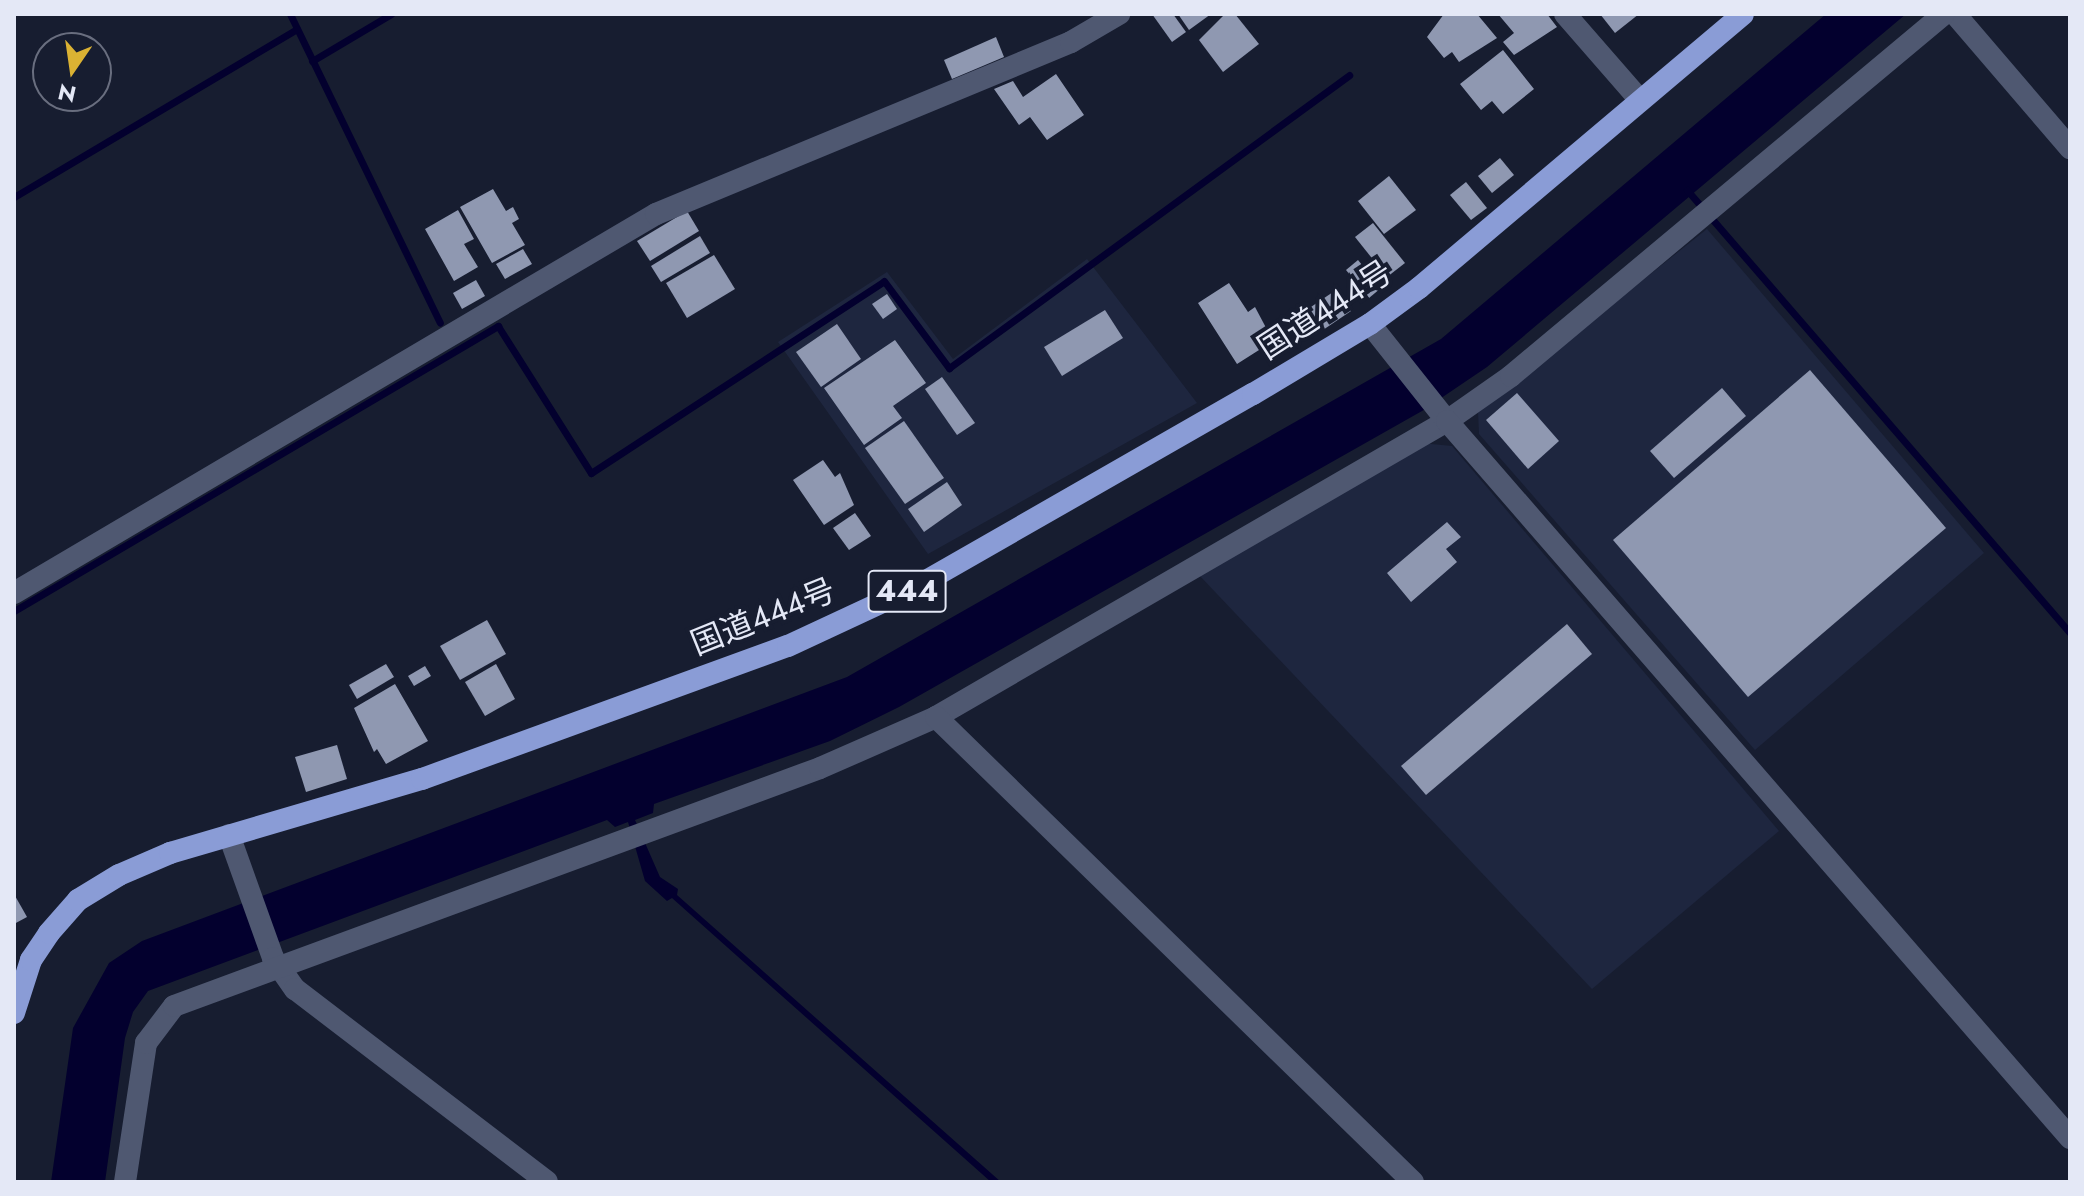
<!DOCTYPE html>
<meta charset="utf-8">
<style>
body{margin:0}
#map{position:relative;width:2084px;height:1196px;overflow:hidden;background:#171d30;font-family:Jost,"Noto Sans JP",sans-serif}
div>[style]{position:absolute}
.built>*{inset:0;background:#1e263f}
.water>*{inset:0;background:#03002e}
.stream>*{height:7px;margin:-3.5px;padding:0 3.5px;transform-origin:3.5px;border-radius:3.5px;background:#03002e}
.building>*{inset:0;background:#8f98b1}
.minor>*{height:22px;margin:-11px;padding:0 11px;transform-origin:11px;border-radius:11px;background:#4f5871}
.tertiary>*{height:22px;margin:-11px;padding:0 11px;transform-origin:11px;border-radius:11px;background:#4f5871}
.trunk>*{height:22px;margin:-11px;padding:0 11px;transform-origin:11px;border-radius:11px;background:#8a9cd6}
span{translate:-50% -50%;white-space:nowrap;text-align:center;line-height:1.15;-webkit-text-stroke:8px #171d30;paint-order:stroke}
.shield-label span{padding:2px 6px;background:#171d30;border:2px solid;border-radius:6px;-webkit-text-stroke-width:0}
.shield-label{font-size:30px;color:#e4e8f6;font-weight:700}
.street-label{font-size:32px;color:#e4e8f6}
.frame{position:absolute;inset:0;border:16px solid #e4e8f6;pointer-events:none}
.north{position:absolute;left:32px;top:32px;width:80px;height:80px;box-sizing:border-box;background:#171d30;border:2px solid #696e7f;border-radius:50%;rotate:193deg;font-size:22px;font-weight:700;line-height:32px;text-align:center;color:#e4e8f6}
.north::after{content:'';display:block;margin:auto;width:28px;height:36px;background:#dbb233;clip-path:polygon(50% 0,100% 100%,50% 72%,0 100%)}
</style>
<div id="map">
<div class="built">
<i style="clip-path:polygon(1707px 229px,1984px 553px,1755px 750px,1479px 434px,1478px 411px)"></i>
<i style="clip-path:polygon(1087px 259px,1197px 403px,928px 554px,778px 342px,887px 272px,953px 359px)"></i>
<i style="clip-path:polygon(1421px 443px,1452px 446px,1779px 831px,1592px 989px,1199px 575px)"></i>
</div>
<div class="water">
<i style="clip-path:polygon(1826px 14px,1906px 14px,1487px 367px,1422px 411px,899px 707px,830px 741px,654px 804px,653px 813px,635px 820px,660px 877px,678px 889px,677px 895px,1001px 1182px,991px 1182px,672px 898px,667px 901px,645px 881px,628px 822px,615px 827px,607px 820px,148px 991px,133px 1012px,125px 1038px,105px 1182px,51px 1182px,73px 1028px,109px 963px,142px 941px,847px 677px,1441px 339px)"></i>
</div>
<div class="stream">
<i style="left:290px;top:14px;width:343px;rotate:64.1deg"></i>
<i style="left:312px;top:61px;width:92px;rotate:-30.7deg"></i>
<i style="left:1687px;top:190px;width:586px;rotate:49.15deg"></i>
<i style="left:14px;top:197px;width:329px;rotate:-30.7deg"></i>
<i style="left:14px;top:611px;width:562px;rotate:-30.49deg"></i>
<i style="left:498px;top:326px;width:174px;rotate:57.7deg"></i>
<i style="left:591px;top:473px;width:350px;rotate:-33.2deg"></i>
<i style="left:884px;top:281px;width:109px;rotate:53.2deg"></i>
<i style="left:949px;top:368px;width:496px;rotate:-36.2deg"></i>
</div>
<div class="building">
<i style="clip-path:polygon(1152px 14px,1173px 14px,1186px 32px,1172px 42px)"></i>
<i style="clip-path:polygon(1178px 14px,1211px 14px,1189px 30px)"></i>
<i style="clip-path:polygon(1235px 14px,1259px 44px,1223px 72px,1199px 40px,1223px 16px)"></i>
<i style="clip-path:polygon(1444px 14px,1477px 14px,1497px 38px,1459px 62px,1452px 52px,1444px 58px,1427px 37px)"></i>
<i style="clip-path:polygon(1498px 14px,1547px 14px,1557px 27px,1514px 55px,1503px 42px,1514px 33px)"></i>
<i style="clip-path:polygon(1600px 14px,1639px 14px,1615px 33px)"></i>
<i style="clip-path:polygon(996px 37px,1004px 57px,952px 79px,944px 60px)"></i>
<i style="clip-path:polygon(1503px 50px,1534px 89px,1503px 114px,1492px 101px,1481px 110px,1460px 84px)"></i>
<i style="clip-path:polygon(1056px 74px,1084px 115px,1047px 140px,1030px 117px,1019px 125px,994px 89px,1013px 81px,1023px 97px)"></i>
<i style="clip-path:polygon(1500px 158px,1514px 175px,1492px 193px,1478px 176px)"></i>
<i style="clip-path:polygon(1389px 176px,1416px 210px,1384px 234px,1358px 201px)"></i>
<i style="clip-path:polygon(1466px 182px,1487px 208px,1471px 220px,1450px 195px)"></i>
<i style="clip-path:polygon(493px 189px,506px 211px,513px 207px,519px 219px,512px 223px,525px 245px,492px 263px,460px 207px)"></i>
<i style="clip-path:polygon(458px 210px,474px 239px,464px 244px,478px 267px,454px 281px,425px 229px)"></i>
<i style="clip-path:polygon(687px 211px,699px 231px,650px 261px,637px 241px)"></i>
<i style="clip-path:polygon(1373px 223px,1405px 263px,1387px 277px,1355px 237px)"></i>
<i style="clip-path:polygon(700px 236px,710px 253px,661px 282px,651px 266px)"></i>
<i style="clip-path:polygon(523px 249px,532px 264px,505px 279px,496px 264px)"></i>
<i style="clip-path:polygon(714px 255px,735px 289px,687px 318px,666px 283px)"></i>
<i style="clip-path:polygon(1358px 260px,1381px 288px,1369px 298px,1346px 270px)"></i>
<i style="clip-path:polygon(476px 280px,485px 296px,462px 309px,453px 293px)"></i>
<i style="clip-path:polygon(1229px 283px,1248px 312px,1255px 307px,1273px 341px,1237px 364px,1198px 303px)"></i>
<i style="clip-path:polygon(1336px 290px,1351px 311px,1320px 332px,1305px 311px)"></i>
<i style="clip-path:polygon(887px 294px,897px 309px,883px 319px,872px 304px)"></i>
<i style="clip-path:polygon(1105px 310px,1123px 338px,1062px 376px,1044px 347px)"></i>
<i style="clip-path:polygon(837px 324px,861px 359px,821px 387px,796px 352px)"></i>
<i style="clip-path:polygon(895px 340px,926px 383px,893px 406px,902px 418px,864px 445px,824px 388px)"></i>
<i style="clip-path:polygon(1810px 370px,1946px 528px,1748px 697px,1613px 540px)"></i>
<i style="clip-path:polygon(942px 377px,975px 423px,957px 435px,925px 389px)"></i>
<i style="clip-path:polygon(1722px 388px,1746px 416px,1674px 478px,1650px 451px)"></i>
<i style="clip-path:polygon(1517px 393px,1559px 441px,1528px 469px,1486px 420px)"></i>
<i style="clip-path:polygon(904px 421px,944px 478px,905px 504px,865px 448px)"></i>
<i style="clip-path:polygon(823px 460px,835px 477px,840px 473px,854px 505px,824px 525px,793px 480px)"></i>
<i style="clip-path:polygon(947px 482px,962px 505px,924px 532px,908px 509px)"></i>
<i style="clip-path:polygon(855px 513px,871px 536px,849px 550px,833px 528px)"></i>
<i style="clip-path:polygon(1447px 522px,1461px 537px,1446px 549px,1457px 562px,1411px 602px,1387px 573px)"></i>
<i style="clip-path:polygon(487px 620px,506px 654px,460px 680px,440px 646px)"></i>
<i style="clip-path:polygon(1567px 624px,1592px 654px,1426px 795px,1401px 766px)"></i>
<i style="clip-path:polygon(386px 664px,394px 677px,357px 699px,349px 685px)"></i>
<i style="clip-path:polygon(496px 664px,515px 699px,485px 716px,465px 682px)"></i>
<i style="clip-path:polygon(425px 666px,431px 676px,414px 686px,408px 676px)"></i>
<i style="clip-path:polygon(395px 684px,428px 741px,386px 764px,377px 749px,374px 752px,354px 708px)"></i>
<i style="clip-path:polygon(337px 745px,347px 779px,306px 792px,295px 757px)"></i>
<i style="clip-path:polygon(14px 894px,27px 917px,14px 924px)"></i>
</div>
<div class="minor">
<i style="left:1955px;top:14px;width:177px;rotate:49.4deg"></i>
<i style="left:14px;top:593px;width:746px;rotate:-30.56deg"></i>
<i style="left:656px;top:214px;width:449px;rotate:-22.5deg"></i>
<i style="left:1071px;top:42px;width:56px;rotate:-30.3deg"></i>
<i style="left:936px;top:717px;width:591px;rotate:-30.08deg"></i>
<i style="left:1447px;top:421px;width:78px;rotate:-35.1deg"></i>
<i style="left:1511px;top:376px;width:564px;rotate:-39.9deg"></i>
<i style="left:229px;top:835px;width:131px;rotate:70.3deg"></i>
<i style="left:273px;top:958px;width:38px;rotate:55deg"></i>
<i style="left:295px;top:989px;width:317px;rotate:37.4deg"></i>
<i style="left:125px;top:1182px;width:141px;rotate:-81.4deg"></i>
<i style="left:146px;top:1043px;width:46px;rotate:-52.9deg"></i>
<i style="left:174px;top:1006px;width:688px;rotate:-20.22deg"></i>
<i style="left:820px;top:768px;width:127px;rotate:-23.7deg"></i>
<i style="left:936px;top:717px;width:666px;rotate:44.27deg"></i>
</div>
<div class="tertiary">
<i style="left:1565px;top:14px;width:114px;rotate:48.9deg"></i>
<i style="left:1370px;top:324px;width:124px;rotate:51.6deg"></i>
<i style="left:1447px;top:421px;width:950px;rotate:49.01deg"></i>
</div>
<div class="trunk">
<i style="left:14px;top:1013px;width:56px;rotate:-72.2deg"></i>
<i style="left:31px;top:960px;width:32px;rotate:-56deg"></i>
<i style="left:49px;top:933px;width:44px;rotate:-48.7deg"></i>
<i style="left:78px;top:900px;width:48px;rotate:-31.4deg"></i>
<i style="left:119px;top:875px;width:56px;rotate:-23.3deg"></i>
<i style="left:170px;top:853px;width:263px;rotate:-16.4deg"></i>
<i style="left:422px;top:779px;width:389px;rotate:-20deg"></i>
<i style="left:788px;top:646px;width:145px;rotate:-25deg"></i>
<i style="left:919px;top:585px;width:385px;rotate:-29.8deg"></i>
<i style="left:1253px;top:394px;width:136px;rotate:-30.9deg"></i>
<i style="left:1370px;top:324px;width:61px;rotate:-36.3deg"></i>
<i style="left:1419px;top:288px;width:424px;rotate:-40.2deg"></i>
</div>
<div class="shield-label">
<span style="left:907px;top:591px">444</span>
</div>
<div class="street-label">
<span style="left:1325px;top:310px;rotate:-33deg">国道444号</span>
<span style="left:763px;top:617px;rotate:-22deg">国道444号</span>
</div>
<div class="frame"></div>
<div class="north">N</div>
</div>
